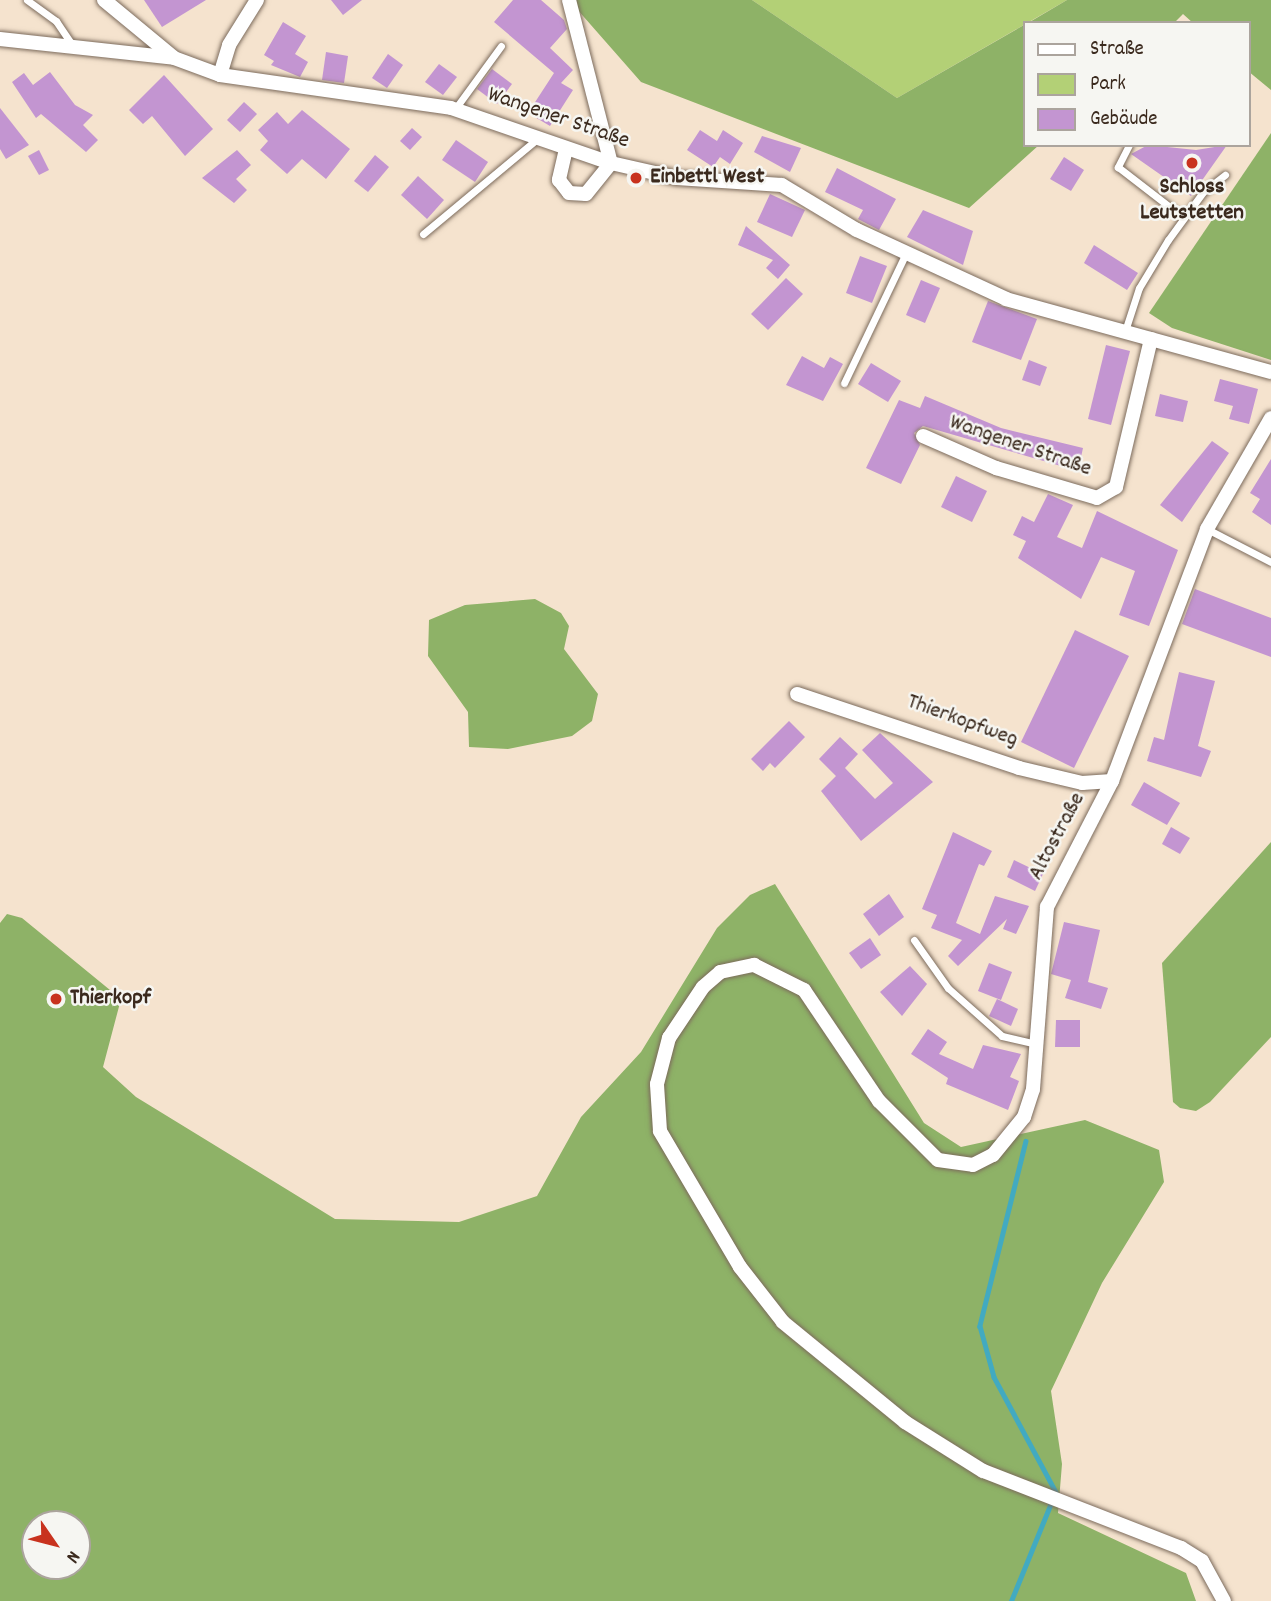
<!DOCTYPE html>
<meta charset="utf-8">
<style>
body{margin:0}
#map{position:relative;width:1271px;height:1601px;overflow:hidden;background:#f5e3ce;font-family:Dekko,sans-serif}
div>[style]{position:absolute}
.green>*{inset:0;background:#b3d076}
.forest>*{inset:0;background:#8eb267}
.stream>*{height:4.5px;margin:-2.25px;padding:0 2.25px;transform-origin:2.25px;border-radius:2.25px;background:#42aac1}
.building>*{inset:0;background:#c395d1}
.roads{filter:drop-shadow(0 0 2px #7c6b5c) drop-shadow(0 0 2px #7c6b5c)}
.service>*{height:7px;margin:-3.5px;padding:0 3.5px;transform-origin:3.5px;border-radius:3.5px;background:#fff}
.minor>*{height:14px;margin:-7px;padding:0 7px;transform-origin:7px;border-radius:7px;background:#fff}
.dots>*{width:19px;height:19px;translate:-50% -50%;box-sizing:border-box;border:4px solid #f6f6f2;border-radius:50%}
span{translate:-50% -50%;white-space:nowrap;text-align:center;line-height:1.15;-webkit-text-stroke:5px #f6f6f2;paint-order:stroke}
.street-label{font-size:23px;color:#3b2a1e}
.poi-label{font-size:23px;color:#3b2a1e;font-weight:700}
.left{translate:0 -50%;text-align:left}
.legend{position:absolute;left:1023px;top:21px;width:228px;height:126px;box-sizing:border-box;background:#f6f6f2;border:2px solid #aba49d;margin:0;padding:9px 12px;list-style:none;font-size:21px;color:#3b2a1e}
.legend li{display:flex;align-items:center;gap:14px;height:35px}
.legend b{width:35px;border:2px solid #aba49d}
.north{position:absolute;left:21px;top:1510px;width:70px;height:70px;box-sizing:border-box;background:#f6f6f2;border:2px solid #aba49d;border-radius:50%;rotate:125deg;font-size:19px;font-weight:700;line-height:28px;text-align:center;color:#3b2a1e}
.north::after{content:'';display:block;margin:auto;width:24px;height:32px;background:#c8321e;clip-path:polygon(50% 0,100% 100%,50% 72%,0 100%)}
</style>
<div id="map">
<div class="green">
<div style="clip-path:polygon(752px 0,1067px 0,897px 98px)"></div>
</div>
<div class="forest">
<div style="clip-path:polygon(569px 0,752px 0,897px 98px,1024px 25px,1024px 145px,1039px 145px,969px 208px,641px 82px)"></div>
<div style="clip-path:polygon(1067px 0,1271px 0,1271px 90px,1248px 71px,1248px 23px,1193px 23px,1183px 14px,1174px 23px,1028px 23px)"></div>
<div style="clip-path:polygon(1271px 133px,1271px 360px,1172px 328px,1149px 313px)"></div>
<div style="clip-path:polygon(535px 599px,561px 613px,569px 626px,564px 649px,598px 694px,592px 721px,572px 736px,508px 749px,469px 747px,468px 712px,428px 656px,429px 620px,465px 605px)"></div>
<div style="clip-path:polygon(1271px 842px,1271px 1037px,1210px 1102px,1196px 1111px,1180px 1108px,1173px 1102px,1162px 963px)"></div>
<div style="clip-path:polygon(evenodd,775px 884px,924px 1123px,961px 1147px,1085px 1120px,1159px 1150px,1164px 1182px,1102px 1283px,1051px 1391px,1062px 1464px,1058px 1513px,1186px 1573px,1196px 1601px,0 1601px,0 923px,7px 914px,22px 918px,121px 999px,103px 1067px,136px 1097px,335px 1219px,459px 1222px,537px 1196px,581px 1117px,641px 1052px,717px 928px,750px 895px,775px 884px,35px 1524px,77px 1524px,77px 1566px,35px 1566px,35px 1524px)"></div>
</div>
<div class="stream">
<div style="left:1026px;top:1141px;width:191px;rotate:104deg"></div>
<div style="left:980px;top:1326px;width:53px;rotate:74.6deg"></div>
<div style="left:994px;top:1377px;width:131px;rotate:61.7deg"></div>
<div style="left:1011px;top:1601px;width:106px;rotate:-67.8deg"></div>
</div>
<div class="building">
<div style="clip-path:polygon(144px 0,206px 0,162px 27px)"></div>
<div style="clip-path:polygon(331px 0,362px 0,343px 15px)"></div>
<div style="clip-path:polygon(513px 0,541px 0,564px 20px,567px 29px,550px 48px,573px 70px,561px 83px,573px 90px,550px 126px,528px 113px,554px 73px,494px 22px)"></div>
<div style="clip-path:polygon(283px 22px,306px 36px,295px 54px,308px 62px,300px 77px,271px 65px,274px 61px,264px 55px)"></div>
<div style="clip-path:polygon(326px 52px,348px 56px,344px 83px,322px 80px)"></div>
<div style="clip-path:polygon(388px 54px,403px 65px,387px 88px,372px 78px)"></div>
<div style="clip-path:polygon(439px 64px,457px 77px,443px 95px,425px 82px)"></div>
<div style="clip-path:polygon(492px 69px,512px 84px,497px 104px,477px 89px)"></div>
<div style="clip-path:polygon(50px 72px,75px 105px,93px 115px,83px 125px,98px 140px,86px 152px,41px 114px,36px 118px,12px 82px,24px 73px,33px 85px)"></div>
<div style="clip-path:polygon(164px 75px,213px 129px,185px 156px,152px 116px,143px 124px,129px 110px)"></div>
<div style="clip-path:polygon(244px 102px,257px 114px,240px 132px,227px 120px)"></div>
<div style="clip-path:polygon(0 108px,29px 145px,6px 159px,0 149px)"></div>
<div style="clip-path:polygon(302px 110px,350px 149px,326px 179px,302px 159px,287px 174px,260px 150px,268px 141px,258px 130px,277px 112px,288px 124px)"></div>
<div style="clip-path:polygon(412px 128px,422px 137px,410px 150px,400px 141px)"></div>
<div style="clip-path:polygon(700px 130px,717px 141px,723px 130px,743px 143px,730px 164px,720px 157px,713px 167px,687px 150px)"></div>
<div style="clip-path:polygon(762px 136px,801px 148px,790px 172px,754px 152px)"></div>
<div style="clip-path:polygon(456px 140px,488px 162px,475px 182px,442px 160px)"></div>
<div style="clip-path:polygon(1148px 145px,1196px 150px,1227px 145px,1191px 196px,1131px 154px)"></div>
<div style="clip-path:polygon(39px 150px,49px 170px,39px 175px,28px 156px)"></div>
<div style="clip-path:polygon(237px 150px,251px 165px,236px 179px,247px 190px,234px 203px,202px 178px)"></div>
<div style="clip-path:polygon(375px 155px,389px 167px,368px 192px,354px 181px)"></div>
<div style="clip-path:polygon(1064px 157px,1084px 170px,1071px 191px,1050px 179px)"></div>
<div style="clip-path:polygon(837px 168px,896px 199px,879px 230px,858px 219px,863px 210px,825px 192px)"></div>
<div style="clip-path:polygon(418px 176px,444px 200px,427px 219px,401px 195px)"></div>
<div style="clip-path:polygon(770px 194px,805px 210px,792px 237px,757px 222px)"></div>
<div style="clip-path:polygon(923px 210px,973px 231px,963px 265px,907px 237px)"></div>
<div style="clip-path:polygon(746px 226px,790px 265px,778px 279px,766px 268px,773px 260px,738px 245px)"></div>
<div style="clip-path:polygon(1094px 245px,1138px 273px,1127px 290px,1084px 263px)"></div>
<div style="clip-path:polygon(860px 256px,887px 266px,872px 303px,846px 293px)"></div>
<div style="clip-path:polygon(786px 278px,803px 294px,768px 330px,751px 314px)"></div>
<div style="clip-path:polygon(921px 280px,940px 288px,925px 323px,906px 315px)"></div>
<div style="clip-path:polygon(988px 301px,1037px 319px,1021px 360px,972px 342px)"></div>
<div style="clip-path:polygon(1106px 345px,1130px 351px,1111px 425px,1088px 419px)"></div>
<div style="clip-path:polygon(802px 356px,824px 368px,830px 357px,843px 364px,823px 401px,786px 385px)"></div>
<div style="clip-path:polygon(1029px 360px,1047px 367px,1040px 386px,1022px 380px)"></div>
<div style="clip-path:polygon(871px 363px,901px 381px,888px 402px,858px 384px)"></div>
<div style="clip-path:polygon(1220px 379px,1258px 389px,1249px 424px,1229px 419px,1233px 406px,1214px 401px)"></div>
<div style="clip-path:polygon(1160px 394px,1188px 401px,1183px 422px,1155px 416px)"></div>
<div style="clip-path:polygon(925px 396px,1001px 428px,1083px 448px,1078px 471px,923px 426px,914px 433px,920px 445px,901px 484px,866px 468px,899px 400px,920px 408px)"></div>
<div style="clip-path:polygon(1212px 441px,1229px 453px,1182px 522px,1160px 505px)"></div>
<div style="clip-path:polygon(1271px 459px,1271px 525px,1252px 512px,1260px 499px,1250px 493px)"></div>
<div style="clip-path:polygon(956px 476px,987px 491px,972px 522px,941px 507px)"></div>
<div style="clip-path:polygon(1048px 494px,1073px 505px,1057px 537px,1082px 548px,1097px 511px,1178px 550px,1149px 626px,1119px 615px,1135px 571px,1101px 557px,1081px 599px,1018px 558px,1026px 541px,1013px 535px,1022px 516px,1034px 522px)"></div>
<div style="clip-path:polygon(1195px 589px,1271px 618px,1271px 657px,1182px 624px)"></div>
<div style="clip-path:polygon(1075px 630px,1129px 656px,1074px 768px,1021px 742px)"></div>
<div style="clip-path:polygon(1179px 672px,1215px 681px,1198px 746px,1211px 751px,1201px 777px,1147px 761px,1154px 737px,1164px 740px)"></div>
<div style="clip-path:polygon(789px 721px,805px 737px,775px 768px,770px 763px,763px 771px,751px 759px)"></div>
<div style="clip-path:polygon(880px 733px,933px 782px,861px 841px,821px 791px,836px 776px,819px 759px,840px 737px,858px 754px,845px 768px,875px 799px,893px 783px,862px 750px)"></div>
<div style="clip-path:polygon(1144px 782px,1180px 803px,1167px 825px,1131px 805px)"></div>
<div style="clip-path:polygon(1171px 827px,1190px 838px,1180px 854px,1162px 844px)"></div>
<div style="clip-path:polygon(953px 832px,992px 851px,984px 866px,979px 864px,956px 923px,980px 934px,995px 896px,1029px 906px,1016px 934px,1003px 929px,1007px 919px,958px 966px,948px 956px,962px 940px,931px 928px,937px 915px,922px 909px)"></div>
<div style="clip-path:polygon(1014px 860px,1043px 874px,1035px 891px,1007px 877px)"></div>
<div style="clip-path:polygon(889px 894px,904px 917px,879px 936px,863px 914px)"></div>
<div style="clip-path:polygon(1064px 922px,1100px 930px,1088px 982px,1108px 988px,1101px 1009px,1065px 998px,1071px 980px,1051px 974px)"></div>
<div style="clip-path:polygon(870px 938px,881px 955px,861px 969px,849px 953px)"></div>
<div style="clip-path:polygon(989px 963px,1012px 972px,1001px 1000px,978px 991px)"></div>
<div style="clip-path:polygon(910px 966px,927px 984px,902px 1016px,880px 992px)"></div>
<div style="clip-path:polygon(997px 999px,1018px 1009px,1011px 1026px,989px 1016px)"></div>
<div style="clip-path:polygon(1056px 1020px,1080px 1020px,1080px 1047px,1055px 1047px)"></div>
<div style="clip-path:polygon(928px 1029px,947px 1042px,939px 1054px,973px 1069px,983px 1045px,1021px 1054px,1010px 1077px,1019px 1081px,1008px 1110px,946px 1084px,948px 1078px,911px 1054px)"></div>
</div>
<div class="roads">
<div class="service">
<div style="left:27px;top:0;width:36px;rotate:36deg"></div>
<div style="left:56px;top:21px;width:29px;rotate:56deg"></div>
<div style="left:455px;top:109px;width:78px;rotate:-53.9deg"></div>
<div style="left:1129px;top:145px;width:25px;rotate:117deg"></div>
<div style="left:1118px;top:167px;width:83px;rotate:37.7deg"></div>
<div style="left:423px;top:234px;width:148px;rotate:-39.8deg"></div>
<div style="left:1125px;top:331px;width:45px;rotate:-72deg"></div>
<div style="left:1139px;top:288px;width:56px;rotate:-58.9deg"></div>
<div style="left:1168px;top:240px;width:59px;rotate:-53.9deg"></div>
<div style="left:1203px;top:192px;width:28px;rotate:-38deg"></div>
<div style="left:844px;top:383px;width:144px;rotate:-64.5deg"></div>
<div style="left:1207px;top:529px;width:72px;rotate:27.3deg"></div>
<div style="left:914px;top:940px;width:59px;rotate:54.7deg"></div>
<div style="left:948px;top:988px;width:72px;rotate:41.6deg"></div>
<div style="left:1002px;top:1036px;width:36px;rotate:13deg"></div>
</div>
<div class="minor">
<div style="left:104px;top:0;width:89px;rotate:39.6deg"></div>
<div style="left:569px;top:0;width:168px;rotate:75.6deg"></div>
<div style="left:0;top:39px;width:175px;rotate:6.2deg"></div>
<div style="left:174px;top:58px;width:49px;rotate:20.3deg"></div>
<div style="left:220px;top:75px;width:233px;rotate:8.1deg"></div>
<div style="left:451px;top:108px;width:169px;rotate:19deg"></div>
<div style="left:611px;top:163px;width:68px;rotate:12.8deg"></div>
<div style="left:677px;top:178px;width:105px;rotate:3.8deg"></div>
<div style="left:782px;top:185px;width:87px;rotate:31deg"></div>
<div style="left:857px;top:230px;width:164px;rotate:24.8deg"></div>
<div style="left:1006px;top:299px;width:275px;rotate:15.4deg"></div>
<div style="left:220px;top:75px;width:31px;rotate:-73deg"></div>
<div style="left:229px;top:45px;width:53px;rotate:-58.1deg"></div>
<div style="left:566px;top:149px;width:32px;rotate:103deg"></div>
<div style="left:559px;top:180px;width:16px;rotate:52deg"></div>
<div style="left:569px;top:193px;width:17px;rotate:3deg"></div>
<div style="left:586px;top:194px;width:40px;rotate:-51deg"></div>
<div style="left:923px;top:436px;width:80px;rotate:23.7deg"></div>
<div style="left:996px;top:468px;width:105px;rotate:16.5deg"></div>
<div style="left:1097px;top:498px;width:22px;rotate:-30deg"></div>
<div style="left:1116px;top:487px;width:152px;rotate:-76.7deg"></div>
<div style="left:797px;top:694px;width:234px;rotate:18.4deg"></div>
<div style="left:1019px;top:768px;width:65px;rotate:13.4deg"></div>
<div style="left:1082px;top:783px;width:30px;rotate:-4deg"></div>
<div style="left:1224px;top:1601px;width:46px;rotate:-118.8deg"></div>
<div style="left:1202px;top:1561px;width:25px;rotate:-148deg"></div>
<div style="left:1181px;top:1548px;width:212px;rotate:-158.7deg"></div>
<div style="left:983px;top:1471px;width:92px;rotate:-147.9deg"></div>
<div style="left:905px;top:1422px;width:158px;rotate:-140.7deg"></div>
<div style="left:783px;top:1322px;width:70px;rotate:-128deg"></div>
<div style="left:740px;top:1267px;width:158px;rotate:-120.5deg"></div>
<div style="left:660px;top:1131px;width:47px;rotate:-93.7deg"></div>
<div style="left:657px;top:1084px;width:48px;rotate:-75.4deg"></div>
<div style="left:669px;top:1038px;width:61px;rotate:-56.3deg"></div>
<div style="left:703px;top:987px;width:23px;rotate:-41deg"></div>
<div style="left:720px;top:972px;width:35px;rotate:-12deg"></div>
<div style="left:754px;top:965px;width:56px;rotate:26.6deg"></div>
<div style="left:804px;top:990px;width:134px;rotate:56deg"></div>
<div style="left:879px;top:1101px;width:83px;rotate:45deg"></div>
<div style="left:938px;top:1160px;width:35px;rotate:8deg"></div>
<div style="left:973px;top:1165px;width:22px;rotate:-27deg"></div>
<div style="left:993px;top:1155px;width:49px;rotate:-50.8deg"></div>
<div style="left:1024px;top:1117px;width:29px;rotate:-72deg"></div>
<div style="left:1033px;top:1089px;width:183px;rotate:-85.6deg"></div>
<div style="left:1047px;top:907px;width:142px;rotate:-62.7deg"></div>
<div style="left:1112px;top:781px;width:269px;rotate:-69.3deg"></div>
<div style="left:1207px;top:529px;width:128px;rotate:-60deg"></div>
</div>
</div>
<div class="dots">
<div style="left:1192px;top:163px;background:#c8321e"></div>
<div style="left:636px;top:178px;background:#c8321e"></div>
<div style="left:56px;top:999px;background:#c8321e"></div>
</div>
<div class="street-label">
<span style="left:558px;top:119px;rotate:19deg">Wangener Straße</span>
<span style="left:1020px;top:447px;rotate:19deg">Wangener Straße</span>
<span style="left:962px;top:722px;rotate:20deg">Thierkopfweg</span>
<span style="left:1058px;top:837px;rotate:-62deg">Altostraße</span>
</div>
<div class="poi-label">
<span class="left" style="left:650px;top:178px">Einbettl West</span>
<span style="left:1192px;top:201px">Schloss<br>Leutstetten</span>
<span class="left" style="left:70px;top:999px">Thierkopf</span>
</div>
<ul class="legend">
<li><b style="height:9px;background:#fff"></b>Straße</li>
<li><b style="height:19px;background:#b3d076"></b>Park</li>
<li><b style="height:19px;background:#c395d1"></b>Gebäude</li>
</ul>
<div class="north">N</div>
</div>
